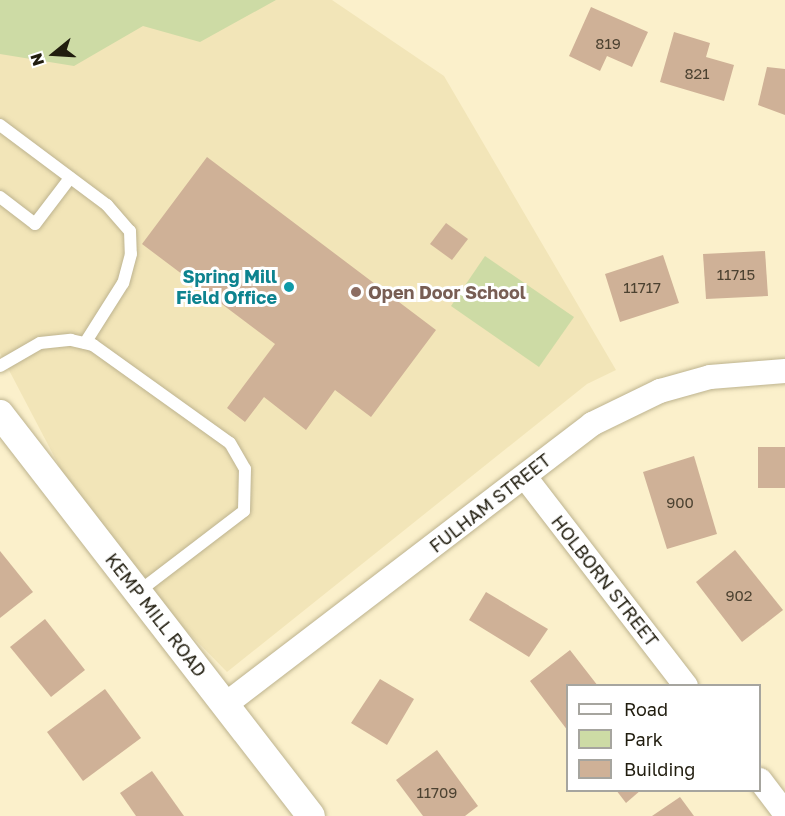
<!DOCTYPE html>
<style>
body{margin:0}
#map{position:relative;width:785px;height:816px;overflow:hidden;background:#fbf0cb;font-family:"Golos Text",sans-serif}
div>[style]{position:absolute}
.built>*{inset:0;background:#f2e5b8}
.green>*{inset:0;background:#cddba5}
.building>*{inset:0;background:#cfb197}
.roads{filter:drop-shadow(0 0 2px #bdb38f) drop-shadow(0 0 2px #bdb38f)}
.service>*{height:12px;margin:-6px;padding:0 6px;transform-origin:6px;border-radius:6px;background:#fff}
.minor>*{height:24px;margin:-12px;padding:0 12px;transform-origin:12px;border-radius:12px;background:#fff}
.tertiary>*{height:28px;margin:-14px;padding:0 14px;transform-origin:14px;border-radius:14px;background:#fff}
.dots>*{width:16px;height:16px;translate:-50% -50%;box-sizing:border-box;border:3px solid #fff;border-radius:50%}
span{translate:-50% -50%;white-space:nowrap;text-align:center;line-height:1.15;-webkit-text-stroke:6px #fff;paint-order:stroke}
.number-label{font-size:15px;color:#4c4231}
.number-label span{-webkit-text-stroke-width:0}
.culture-label{font-size:18px;color:#0d838f;font-weight:700}
.right{translate:-100% -50%;text-align:right}
.education-label{font-size:18px;color:#785e54;font-weight:700}
.left{translate:0 -50%;text-align:left}
.street-label{font-size:18px;color:#211d0f}
.legend{position:absolute;left:566px;top:684px;width:195px;height:108px;box-sizing:border-box;background:#fff;border:2px solid #a6a59f;margin:0;padding:8px 10px;list-style:none;font-size:18px;color:#211d0f}
.legend li{display:flex;align-items:center;gap:12px;height:30px}
.legend b{width:30px;border:2px solid #a6a59f}
.north{position:absolute;left:24px;top:24px;width:60px;height:60px;-webkit-text-stroke:4px #fff;paint-order:stroke;rotate:252deg;font-size:16px;font-weight:700;line-height:24px;text-align:center;color:#211d0f}
.north::after{content:'';display:block;margin:auto;width:21px;height:27px;background:#211d0f;clip-path:polygon(50% 0,100% 100%,50% 72%,0 100%)}
</style>
<div id="map">
<div class="built">
<div style="clip-path:polygon(0 0,332px 0,444px 76px,616px 370px,587px 384px,227px 672px,98px 540px,0 353px)"></div>
</div>
<div class="green">
<div style="clip-path:polygon(0 0,276px 0,200px 42px,143px 26px,74px 66px,0 54px)"></div>
<div style="clip-path:polygon(485px 256px,574px 317px,539px 367px,451px 306px)"></div>
</div>
<div class="building">
<div style="clip-path:polygon(591px 7px,648px 32px,632px 67px,607px 56px,600px 71px,569px 56px)"></div>
<div style="clip-path:polygon(674px 32px,710px 43px,706px 57px,734px 65px,724px 101px,660px 82px)"></div>
<div style="clip-path:polygon(767px 67px,785px 69px,785px 115px,758px 105px)"></div>
<div style="clip-path:polygon(207px 157px,436px 330px,371px 417px,335px 390px,306px 430px,264px 397px,245px 422px,227px 408px,275px 344px,142px 244px)"></div>
<div style="clip-path:polygon(446px 223px,468px 239px,452px 260px,430px 244px)"></div>
<div style="clip-path:polygon(765px 251px,768px 296px,706px 299px,703px 254px)"></div>
<div style="clip-path:polygon(663px 255px,679px 303px,620px 322px,605px 274px)"></div>
<div style="clip-path:polygon(758px 447px,785px 447px,785px 488px,758px 488px)"></div>
<div style="clip-path:polygon(694px 456px,717px 534px,667px 549px,643px 472px)"></div>
<div style="clip-path:polygon(735px 550px,783px 610px,742px 642px,696px 582px)"></div>
<div style="clip-path:polygon(0 551px,33px 592px,0 618px)"></div>
<div style="clip-path:polygon(486px 592px,548px 629px,529px 657px,469px 620px)"></div>
<div style="clip-path:polygon(45px 619px,85px 670px,51px 697px,10px 647px)"></div>
<div style="clip-path:polygon(570px 650px,598px 686px,568px 686px,568px 731px,530px 681px)"></div>
<div style="clip-path:polygon(380px 679px,414px 699px,387px 745px,351px 723px)"></div>
<div style="clip-path:polygon(105px 689px,141px 738px,83px 781px,47px 732px)"></div>
<div style="clip-path:polygon(437px 750px,478px 806px,465px 816px,423px 816px,396px 780px)"></div>
<div style="clip-path:polygon(152px 771px,184px 816px,136px 816px,120px 793px)"></div>
<div style="clip-path:polygon(616px 790px,641px 790px,626px 803px)"></div>
<div style="clip-path:polygon(680px 797px,694px 816px,652px 816px)"></div>
</div>
<div class="roads">
<div class="service">
<div style="left:0;top:125px;width:134px;rotate:36.8deg"></div>
<div style="left:107px;top:205px;width:35px;rotate:49deg"></div>
<div style="left:130px;top:231px;width:23px;rotate:88deg"></div>
<div style="left:131px;top:254px;width:30px;rotate:105deg"></div>
<div style="left:123px;top:283px;width:71px;rotate:122.3deg"></div>
<div style="left:0;top:197px;width:44px;rotate:37.6deg"></div>
<div style="left:35px;top:224px;width:58px;rotate:-52.7deg"></div>
<div style="left:0;top:366px;width:46px;rotate:-29.9deg"></div>
<div style="left:40px;top:343px;width:31px;rotate:-6deg"></div>
<div style="left:71px;top:340px;width:23px;rotate:13deg"></div>
<div style="left:93px;top:345px;width:168px;rotate:35.6deg"></div>
<div style="left:230px;top:443px;width:30px;rotate:60deg"></div>
<div style="left:245px;top:469px;width:42px;rotate:91.4deg"></div>
<div style="left:244px;top:511px;width:133px;rotate:142.6deg"></div>
</div>
<div class="minor">
<div style="left:525px;top:477px;width:264px;rotate:52.4deg"></div>
<div style="left:226px;top:704px;width:461px;rotate:-37.4deg"></div>
<div style="left:592px;top:424px;width:76px;rotate:-25.9deg"></div>
<div style="left:660px;top:391px;width:52px;rotate:-15.6deg"></div>
<div style="left:710px;top:377px;width:75px;rotate:-4.6deg"></div>
<div style="left:760px;top:780px;width:41px;rotate:52.9deg"></div>
</div>
<div class="tertiary">
<div style="left:0;top:414px;width:508px;rotate:52.27deg"></div>
</div>
</div>
<div class="dots">
<div style="left:289px;top:287px;background:#0f9aa8"></div>
<div style="left:356px;top:292px;background:#8d6e63"></div>
</div>
<div class="number-label">
<span style="left:608px;top:44px">819</span>
<span style="left:697px;top:74px">821</span>
<span style="left:736px;top:275px">11715</span>
<span style="left:642px;top:288px">11717</span>
<span style="left:680px;top:503px">900</span>
<span style="left:739px;top:596px">902</span>
<span style="left:437px;top:793px">11709</span>
</div>
<div class="culture-label">
<span class="right" style="left:277px;top:287px">Spring Mill<br>Field Office</span>
</div>
<div class="education-label">
<span class="left" style="left:368px;top:292px">Open Door School</span>
</div>
<div class="street-label">
<span style="left:490px;top:503px;rotate:-38deg">FULHAM STREET</span>
<span style="left:605px;top:581px;rotate:52deg">HOLBORN STREET</span>
<span style="left:156px;top:615px;rotate:52deg">KEMP MILL ROAD</span>
</div>
<ul class="legend">
<li><b style="height:8px;background:#fff"></b>Road</li>
<li><b style="height:16px;background:#cddba5"></b>Park</li>
<li><b style="height:16px;background:#cfb197"></b>Building</li>
</ul>
<div class="north">N</div>
</div>
